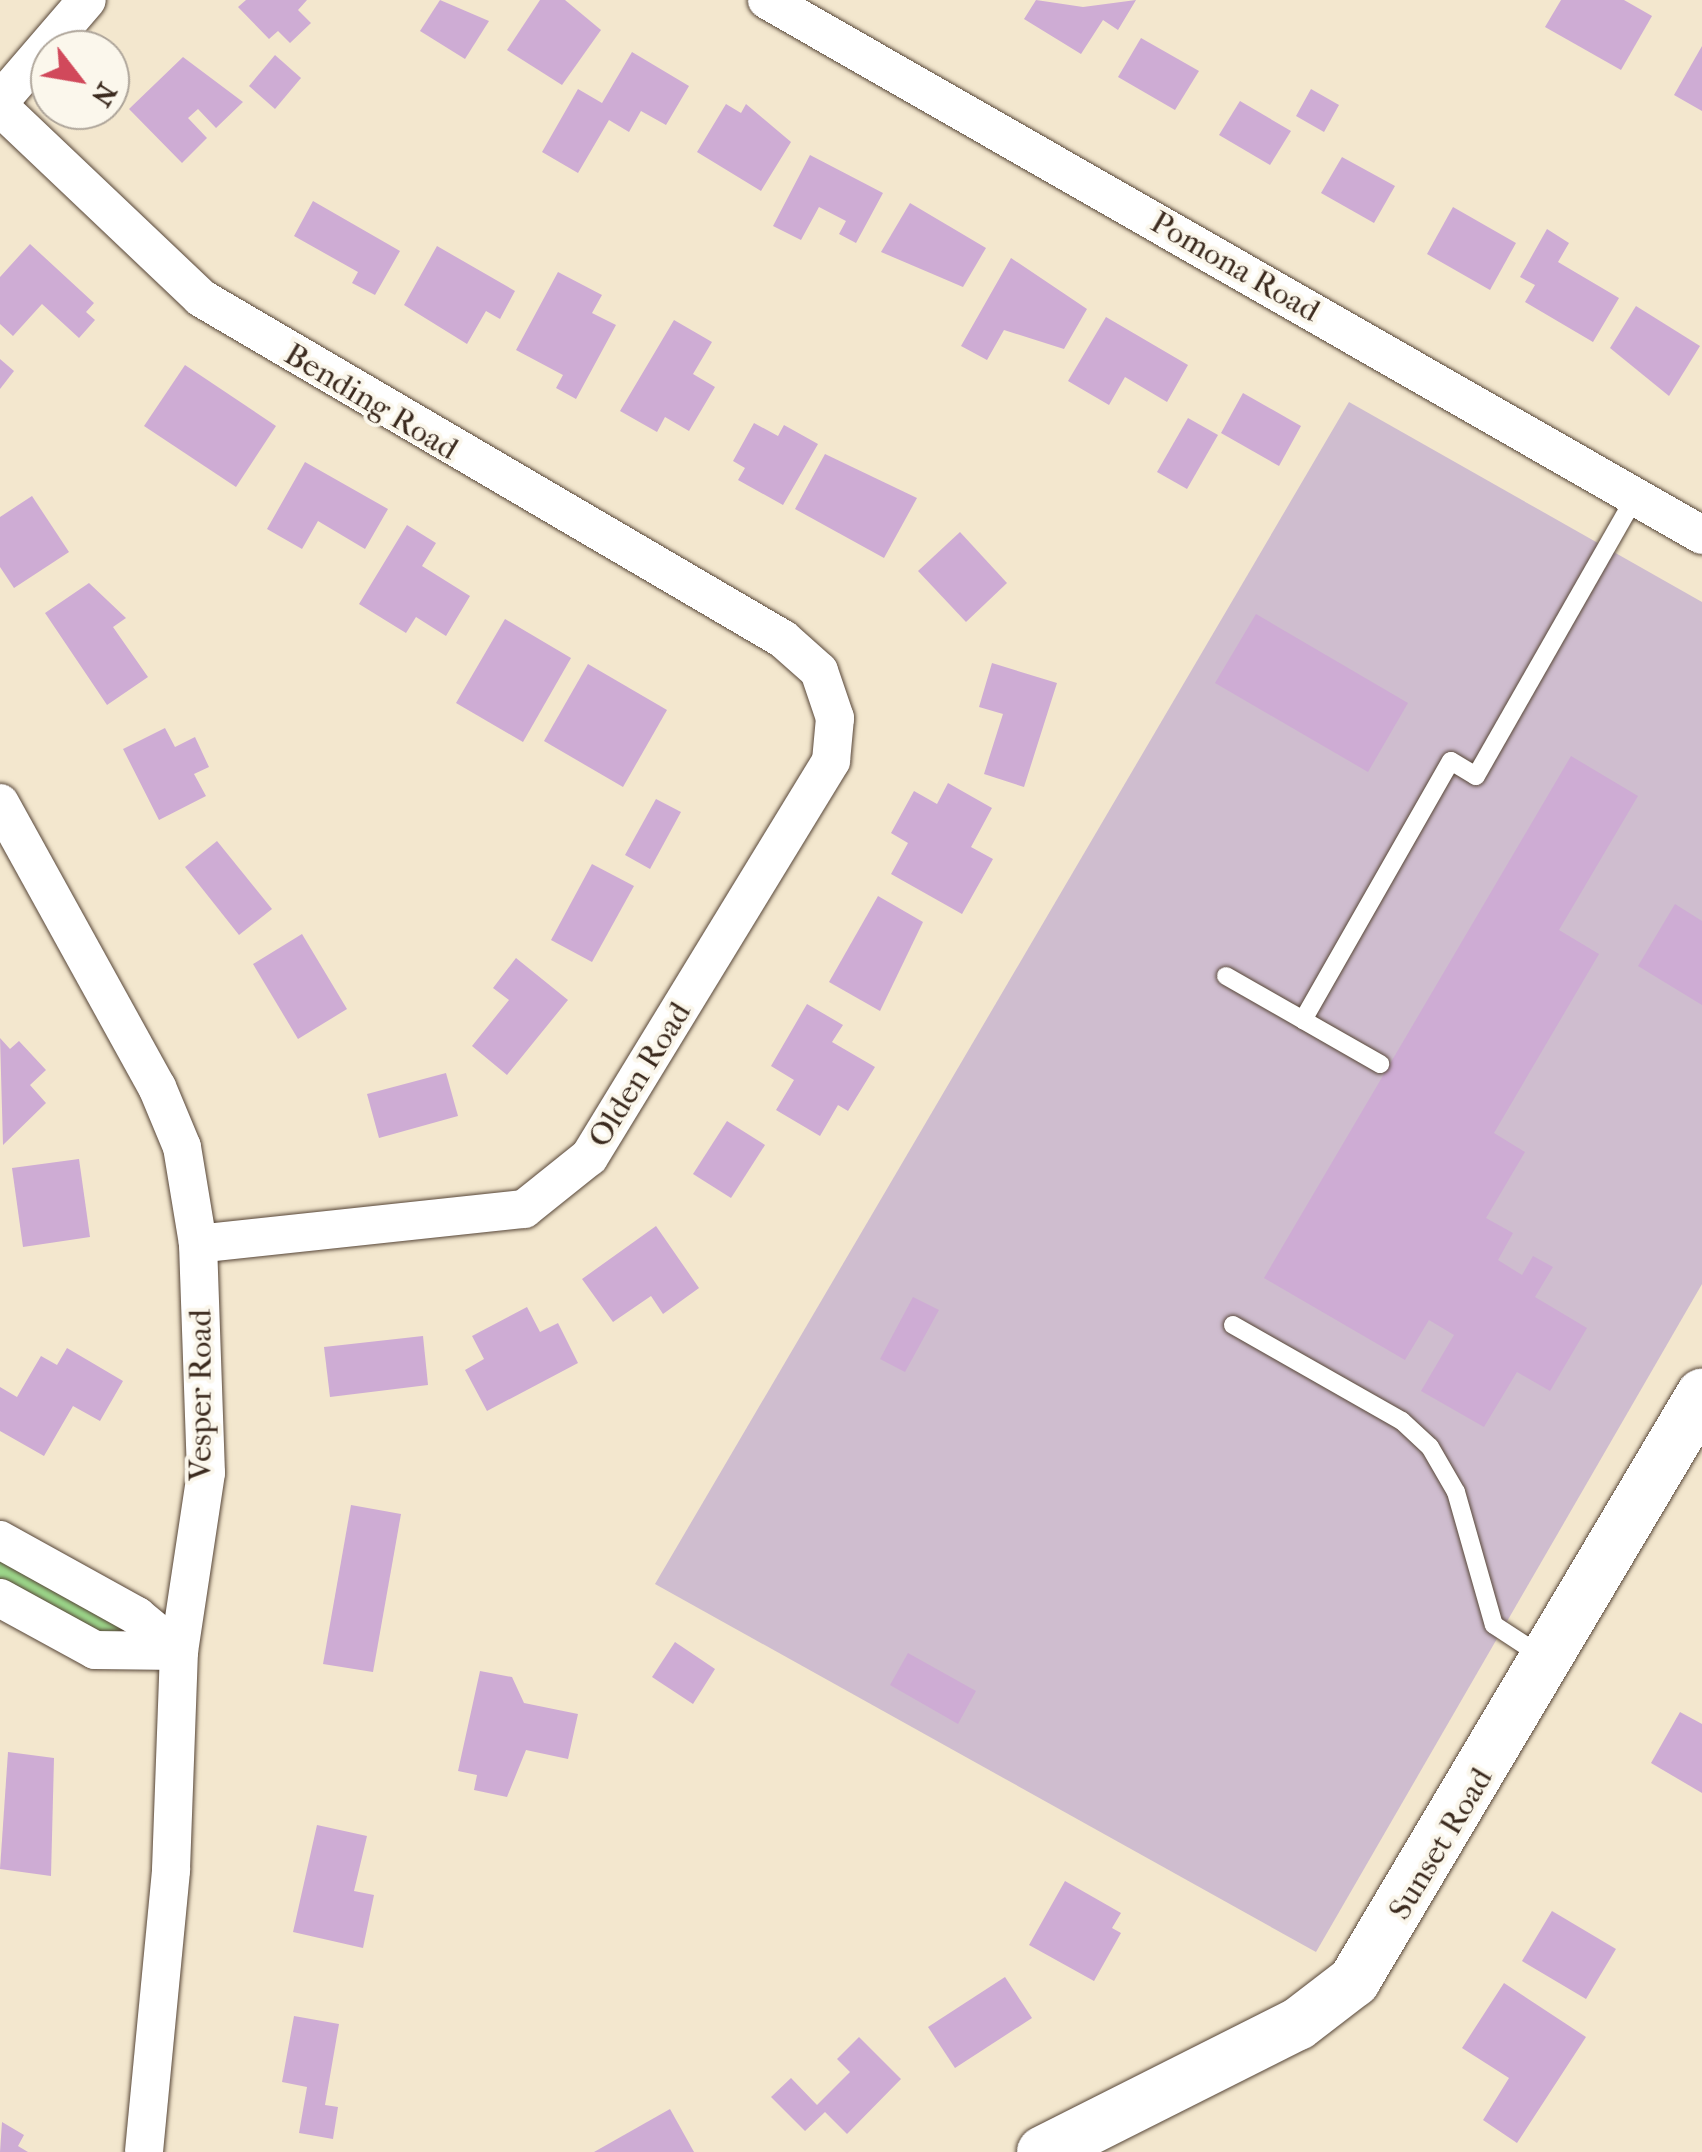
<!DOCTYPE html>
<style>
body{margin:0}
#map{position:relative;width:1702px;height:2152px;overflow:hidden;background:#f3e7ce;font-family:"IM FELL French Canon",serif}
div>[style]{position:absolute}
.industrial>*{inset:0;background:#cfbdcf}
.green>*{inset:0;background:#9cd78a}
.building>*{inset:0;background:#ceacd4}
.roads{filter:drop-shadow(0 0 2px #574638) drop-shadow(0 0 2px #574638)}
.lane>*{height:18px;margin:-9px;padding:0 9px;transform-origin:9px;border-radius:9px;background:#fff}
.street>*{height:38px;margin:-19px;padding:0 19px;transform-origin:19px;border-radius:19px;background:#fff}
.secondary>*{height:52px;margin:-26px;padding:0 26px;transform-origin:26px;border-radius:26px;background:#fff}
span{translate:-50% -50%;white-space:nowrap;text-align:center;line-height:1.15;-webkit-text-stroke:8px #fbf7ec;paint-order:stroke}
.street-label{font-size:32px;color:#3b2a1e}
.north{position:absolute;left:30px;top:30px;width:100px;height:100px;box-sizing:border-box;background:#fbf7ec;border:2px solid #aea59a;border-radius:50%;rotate:121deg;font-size:28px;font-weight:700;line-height:40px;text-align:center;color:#3b2a1e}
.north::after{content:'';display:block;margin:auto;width:35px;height:45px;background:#d1495b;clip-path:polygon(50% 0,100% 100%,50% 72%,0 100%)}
</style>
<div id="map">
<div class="industrial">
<div style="clip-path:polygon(1349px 402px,1702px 602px,1702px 1284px,1316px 1952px,655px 1584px)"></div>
</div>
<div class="green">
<div style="clip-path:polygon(0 1559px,126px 1630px,128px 1648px,0 1582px)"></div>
</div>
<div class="building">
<div style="clip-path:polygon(246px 0,307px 0,298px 10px,311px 23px,290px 43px,278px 31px,269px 39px,238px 7px)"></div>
<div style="clip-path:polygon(440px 0,489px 21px,465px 59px,420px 31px)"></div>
<div style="clip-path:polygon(540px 0,565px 0,601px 30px,562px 85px,507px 50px)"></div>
<div style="clip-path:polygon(1036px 0,1083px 7px,1136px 0,1118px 30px,1103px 20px,1081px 54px,1024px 19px)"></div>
<div style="clip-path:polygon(1561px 0,1624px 0,1652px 16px,1621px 70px,1545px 27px)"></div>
<div style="clip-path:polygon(1141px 38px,1199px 71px,1175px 110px,1118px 77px)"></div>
<div style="clip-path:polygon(1702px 46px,1702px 111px,1674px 95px)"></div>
<div style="clip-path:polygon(632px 52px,689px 86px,666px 125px,641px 111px,629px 132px,609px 120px,578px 173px,542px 152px,578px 89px,602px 103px)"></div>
<div style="clip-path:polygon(275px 55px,301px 78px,275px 109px,249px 86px)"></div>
<div style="clip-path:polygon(183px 57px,243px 102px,216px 128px,198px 109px,188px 118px,207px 138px,182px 163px,129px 109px)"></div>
<div style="clip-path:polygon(1311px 89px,1339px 105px,1324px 132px,1296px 116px)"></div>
<div style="clip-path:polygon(1240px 101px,1291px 131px,1270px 165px,1219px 135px)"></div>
<div style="clip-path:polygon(726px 104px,741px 113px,746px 104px,791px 142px,761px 191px,697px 152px)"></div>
<div style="clip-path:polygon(810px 155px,883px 193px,856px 243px,839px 234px,846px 221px,819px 207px,801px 240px,773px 226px)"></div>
<div style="clip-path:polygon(1342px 157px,1395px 186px,1374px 223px,1321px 193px)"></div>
<div style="clip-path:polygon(313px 201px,400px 251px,375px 295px,352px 283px,358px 272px,294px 236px)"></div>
<div style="clip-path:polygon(910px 203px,986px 248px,963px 287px,881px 252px)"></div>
<div style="clip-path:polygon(1453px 207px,1516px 243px,1490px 290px,1427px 254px)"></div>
<div style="clip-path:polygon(1547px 229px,1569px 243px,1558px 262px,1619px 298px,1593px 342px,1525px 302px,1535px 285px,1520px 277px)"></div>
<div style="clip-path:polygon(30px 244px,94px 303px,86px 312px,95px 320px,79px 338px,42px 304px,13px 336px,0 324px,0 277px)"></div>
<div style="clip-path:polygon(437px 246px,515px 291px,500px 319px,486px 311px,467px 344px,404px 305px)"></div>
<div style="clip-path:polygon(1011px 258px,1087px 309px,1064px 349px,1004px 330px,987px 360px,961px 346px)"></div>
<div style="clip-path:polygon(558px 272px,602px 295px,592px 313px,616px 325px,576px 399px,556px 388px,563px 375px,516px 350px)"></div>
<div style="clip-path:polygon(1636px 306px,1700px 346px,1669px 396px,1610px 348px)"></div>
<div style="clip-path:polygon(1106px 317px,1188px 365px,1167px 402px,1125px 377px,1109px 405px,1068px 381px)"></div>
<div style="clip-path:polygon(674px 320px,712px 342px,693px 374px,715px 387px,689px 431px,665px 417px,657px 432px,620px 411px)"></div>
<div style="clip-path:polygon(0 359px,14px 371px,0 389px)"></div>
<div style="clip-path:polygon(185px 365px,276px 426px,236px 487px,144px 426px)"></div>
<div style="clip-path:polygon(1243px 393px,1301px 426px,1279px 466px,1221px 433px)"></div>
<div style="clip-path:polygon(1188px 418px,1218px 435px,1187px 489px,1157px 472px)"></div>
<div style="clip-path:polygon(754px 423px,778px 436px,784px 425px,818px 444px,783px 505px,738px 480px,745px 468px,733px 461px)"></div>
<div style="clip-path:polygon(825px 454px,917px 498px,884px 558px,795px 509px)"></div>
<div style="clip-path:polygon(305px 462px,388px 509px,365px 549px,318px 521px,302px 549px,267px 529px)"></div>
<div style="clip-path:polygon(32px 496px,69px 552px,14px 588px,0 567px,0 517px)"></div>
<div style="clip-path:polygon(407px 525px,436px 543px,422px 566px,470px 596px,446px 636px,416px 617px,406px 633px,359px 604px)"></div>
<div style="clip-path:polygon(960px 532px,1007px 583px,966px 622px,918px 571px)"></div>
<div style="clip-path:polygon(89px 583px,126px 618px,113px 627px,148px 677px,107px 705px,45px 613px)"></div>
<div style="clip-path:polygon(1256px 614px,1408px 703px,1368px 772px,1215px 683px)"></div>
<div style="clip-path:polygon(505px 619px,571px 658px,523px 742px,456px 703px)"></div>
<div style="clip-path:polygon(992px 663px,1057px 683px,1024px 787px,984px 774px,1003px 714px,979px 707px)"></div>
<div style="clip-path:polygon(588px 664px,667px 710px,623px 787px,544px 741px)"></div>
<div style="clip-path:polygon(165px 728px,175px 747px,195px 737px,209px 767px,194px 774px,206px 796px,159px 820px,123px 749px)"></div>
<div style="clip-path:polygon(1571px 756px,1638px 796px,1559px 930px,1599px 954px,1494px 1133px,1525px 1152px,1486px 1218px,1513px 1233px,1498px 1260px,1522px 1275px,1533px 1256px,1553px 1267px,1535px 1297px,1587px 1328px,1550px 1391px,1517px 1372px,1484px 1427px,1421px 1391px,1454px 1335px,1429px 1320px,1405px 1360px,1264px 1278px)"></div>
<div style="clip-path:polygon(948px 783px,992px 808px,971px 847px,993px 859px,962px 914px,891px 874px,908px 843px,891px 833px,914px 791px,937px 804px)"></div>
<div style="clip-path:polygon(656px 799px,681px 812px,650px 869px,625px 855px)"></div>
<div style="clip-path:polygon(217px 841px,272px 909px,239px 935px,185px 867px)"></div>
<div style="clip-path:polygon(592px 864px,634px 886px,592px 962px,551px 940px)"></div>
<div style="clip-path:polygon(878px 896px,923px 922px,880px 1011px,829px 982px)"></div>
<div style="clip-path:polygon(1675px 904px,1702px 921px,1702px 1005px,1638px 966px)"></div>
<div style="clip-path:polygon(302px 934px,347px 1009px,298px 1039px,253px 964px)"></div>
<div style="clip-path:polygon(516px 958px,568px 1000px,507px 1075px,472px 1046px,509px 1000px,493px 988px)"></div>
<div style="clip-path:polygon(807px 1004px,843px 1025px,832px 1042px,875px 1067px,848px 1111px,838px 1105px,820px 1136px,776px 1110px,794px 1080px,771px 1066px)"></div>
<div style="clip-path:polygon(0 1038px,10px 1049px,19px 1041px,46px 1070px,30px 1085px,46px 1103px,3px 1145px)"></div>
<div style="clip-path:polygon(446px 1073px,458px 1116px,379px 1138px,367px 1094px)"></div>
<div style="clip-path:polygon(727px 1121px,765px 1145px,731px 1198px,693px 1174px)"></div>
<div style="clip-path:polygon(79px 1159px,90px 1237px,23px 1247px,12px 1168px)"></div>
<div style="clip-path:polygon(656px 1226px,699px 1288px,663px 1314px,651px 1296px,613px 1322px,582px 1279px)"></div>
<div style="clip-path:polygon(913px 1297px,939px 1310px,905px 1372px,880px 1359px)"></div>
<div style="clip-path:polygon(527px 1307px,540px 1332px,558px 1323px,578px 1363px,487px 1411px,465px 1370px,484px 1359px,472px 1336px)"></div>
<div style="clip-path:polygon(423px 1336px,428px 1385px,330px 1397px,324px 1347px)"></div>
<div style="clip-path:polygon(67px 1348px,123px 1381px,100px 1421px,73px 1406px,44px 1456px,0 1431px,0 1387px,17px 1397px,41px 1356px,57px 1365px)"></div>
<div style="clip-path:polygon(351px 1505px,401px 1514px,373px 1672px,323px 1664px)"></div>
<div style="clip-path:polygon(675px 1642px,715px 1669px,693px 1704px,652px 1677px)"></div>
<div style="clip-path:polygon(908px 1653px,976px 1691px,958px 1724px,890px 1685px)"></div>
<div style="clip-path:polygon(480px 1671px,512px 1677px,524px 1703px,578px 1714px,568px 1759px,526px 1750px,507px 1797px,474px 1790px,477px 1775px,458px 1771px)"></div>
<div style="clip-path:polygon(1680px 1712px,1702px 1724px,1702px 1793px,1651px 1763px)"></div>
<div style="clip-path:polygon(8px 1752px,54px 1758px,51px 1876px,0 1869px)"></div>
<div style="clip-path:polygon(317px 1825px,367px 1836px,354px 1891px,374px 1895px,363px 1948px,293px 1932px)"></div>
<div style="clip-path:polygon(1065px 1881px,1121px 1913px,1112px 1928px,1121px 1933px,1094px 1981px,1029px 1945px)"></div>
<div style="clip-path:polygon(1552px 1911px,1616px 1949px,1586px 1999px,1522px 1961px)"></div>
<div style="clip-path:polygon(1005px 1977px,1032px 2018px,955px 2068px,928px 2027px)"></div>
<div style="clip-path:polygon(1504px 1983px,1586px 2037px,1517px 2143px,1483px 2120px,1509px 2078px,1462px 2048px)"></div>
<div style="clip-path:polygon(294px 2016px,339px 2024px,325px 2105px,338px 2107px,333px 2139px,299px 2133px,307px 2087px,282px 2082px)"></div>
<div style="clip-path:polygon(859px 2037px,901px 2079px,847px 2134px,825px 2112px,805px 2131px,771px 2097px,791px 2078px,817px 2105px,850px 2072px,837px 2059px)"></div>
<div style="clip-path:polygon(670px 2109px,694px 2152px,594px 2152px)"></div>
<div style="clip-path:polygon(2px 2122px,24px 2135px,18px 2146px,28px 2152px,0 2152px)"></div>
</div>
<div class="roads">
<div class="lane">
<div style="left:1226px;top:976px;width:89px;rotate:29.7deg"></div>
<div style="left:1303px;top:1020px;width:298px;rotate:-60.3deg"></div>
<div style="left:1451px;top:761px;width:29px;rotate:31deg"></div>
<div style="left:1476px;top:776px;width:321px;rotate:-60.3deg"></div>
<div style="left:1303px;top:1020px;width:89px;rotate:29.7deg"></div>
<div style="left:1233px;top:1325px;width:194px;rotate:29.6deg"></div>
<div style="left:1402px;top:1421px;width:38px;rotate:43deg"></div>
<div style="left:1430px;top:1447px;width:52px;rotate:60deg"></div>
<div style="left:1456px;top:1492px;width:138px;rotate:74.1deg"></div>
<div style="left:1494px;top:1625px;width:59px;rotate:33.1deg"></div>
</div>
<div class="street">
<div style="left:767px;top:0;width:1077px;rotate:29.78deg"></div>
<div style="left:0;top:101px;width:133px;rotate:-49.3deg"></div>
<div style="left:0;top:107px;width:277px;rotate:43.5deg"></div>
<div style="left:201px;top:298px;width:675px;rotate:30.37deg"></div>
<div style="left:783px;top:639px;width:48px;rotate:41.6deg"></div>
<div style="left:819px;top:671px;width:50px;rotate:71.2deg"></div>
<div style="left:835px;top:718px;width:43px;rotate:95.3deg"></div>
<div style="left:831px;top:761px;width:464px;rotate:121.4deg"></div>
<div style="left:589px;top:1157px;width:83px;rotate:141.3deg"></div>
<div style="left:524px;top:1209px;width:328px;rotate:173.9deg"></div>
<div style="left:0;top:803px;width:325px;rotate:61.1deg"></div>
<div style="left:157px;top:1087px;width:65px;rotate:67.4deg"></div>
<div style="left:182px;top:1147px;width:98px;rotate:80.6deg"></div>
<div style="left:198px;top:1244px;width:229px;rotate:88deg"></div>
<div style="left:206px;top:1473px;width:180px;rotate:98.6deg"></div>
<div style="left:179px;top:1651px;width:220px;rotate:92.1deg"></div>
<div style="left:171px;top:1871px;width:282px;rotate:95.5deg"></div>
<div style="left:0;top:1540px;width:157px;rotate:29deg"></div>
<div style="left:137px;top:1616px;width:55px;rotate:39.8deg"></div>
<div style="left:0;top:1598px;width:108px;rotate:28.7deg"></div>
<div style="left:95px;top:1650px;width:84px;rotate:0.7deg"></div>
</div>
<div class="secondary">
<div style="left:1043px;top:2152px;width:285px;rotate:-26.7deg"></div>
<div style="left:1298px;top:2024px;width:71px;rotate:-37.5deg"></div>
<div style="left:1354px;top:1981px;width:682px;rotate:-59.3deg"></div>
</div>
</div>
<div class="street-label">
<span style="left:1235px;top:267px;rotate:30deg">Pomona Road</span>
<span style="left:371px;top:402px;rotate:31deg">Bending Road</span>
<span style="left:640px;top:1075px;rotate:-58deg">Olden Road</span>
<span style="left:201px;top:1395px;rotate:-90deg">Vesper Road</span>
<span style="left:1441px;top:1844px;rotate:-59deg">Sunset Road</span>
</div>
<div class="north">N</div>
</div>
